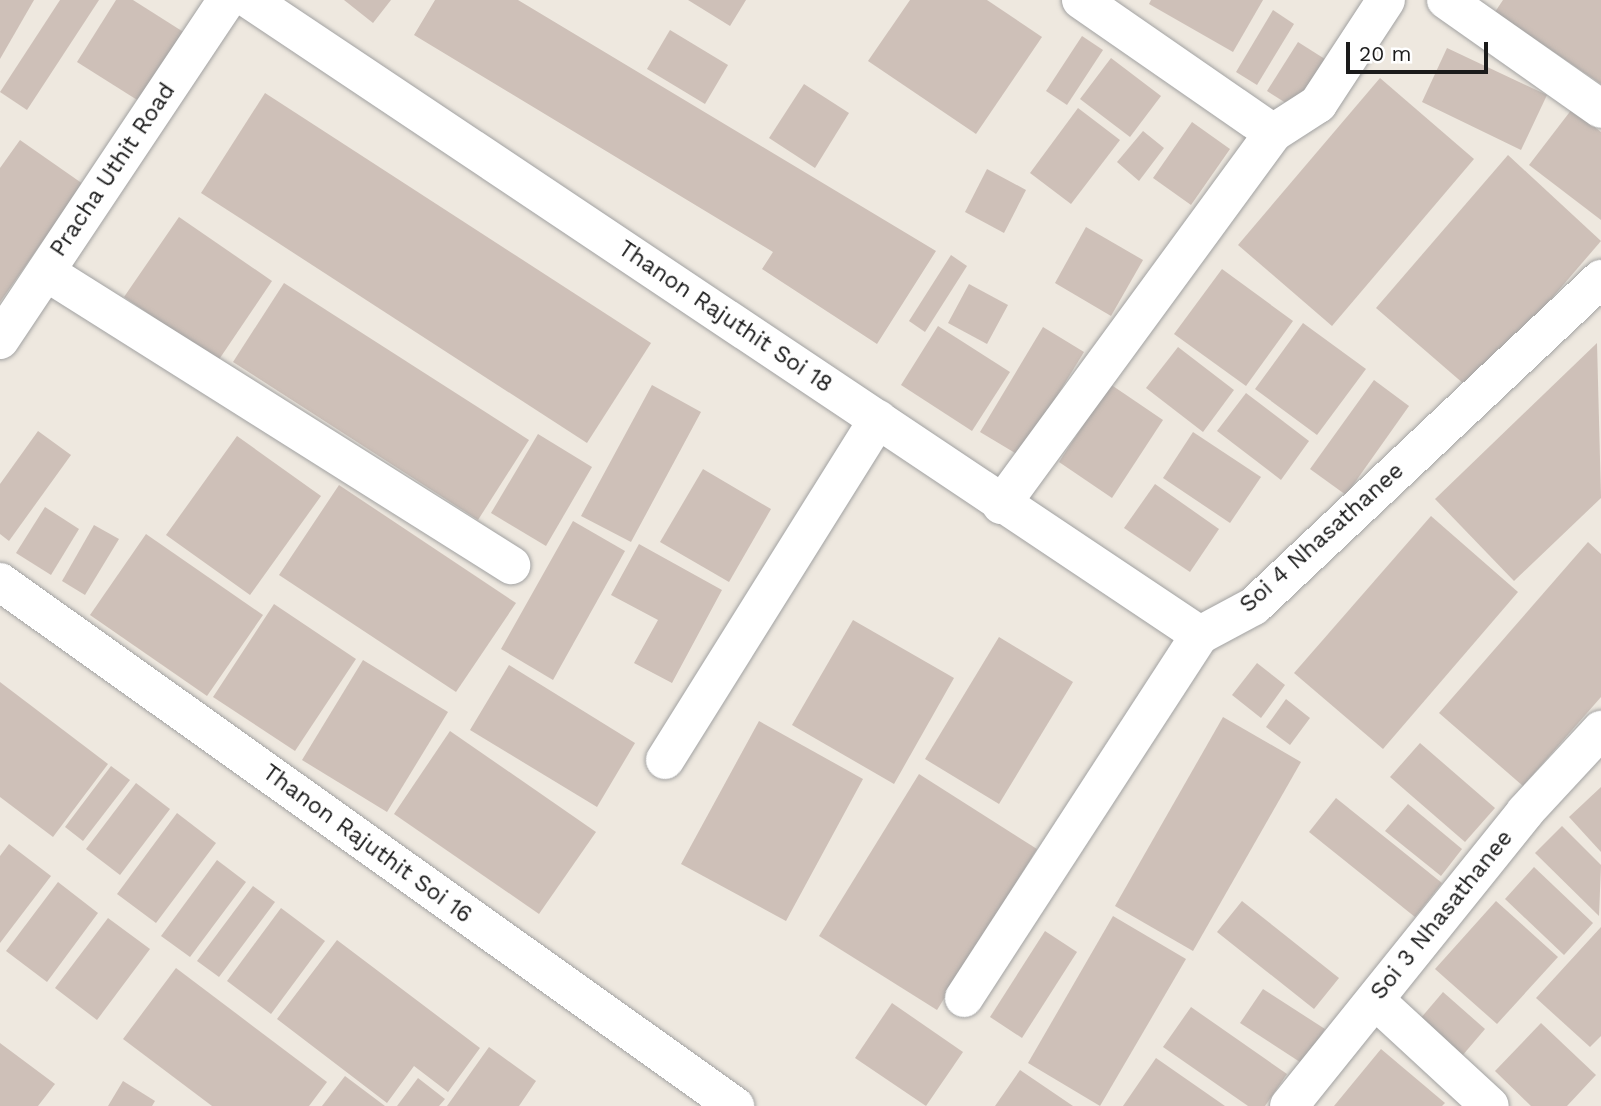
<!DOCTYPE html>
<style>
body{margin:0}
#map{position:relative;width:1601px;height:1106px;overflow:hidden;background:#eee8df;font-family:"Work Sans",sans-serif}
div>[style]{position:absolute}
.building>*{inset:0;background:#cec0b8}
.roads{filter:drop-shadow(0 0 2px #a2a2a2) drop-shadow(0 0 2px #a2a2a2)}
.minor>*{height:38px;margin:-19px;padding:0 19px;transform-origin:19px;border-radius:19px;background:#fff}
span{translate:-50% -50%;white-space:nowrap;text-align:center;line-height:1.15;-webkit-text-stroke:5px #fff;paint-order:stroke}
.street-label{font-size:23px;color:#1b1b1b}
.scale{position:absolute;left:1346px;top:42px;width:142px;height:32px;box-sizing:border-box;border:4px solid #1b1b1b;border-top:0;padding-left:9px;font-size:21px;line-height:24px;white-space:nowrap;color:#1b1b1b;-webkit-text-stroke:5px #fff;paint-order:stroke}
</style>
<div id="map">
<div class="building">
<div style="clip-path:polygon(0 0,34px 0,0 59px)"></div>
<div style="clip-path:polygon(60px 0,99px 0,27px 110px,0 92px)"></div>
<div style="clip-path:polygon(116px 0,133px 0,185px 33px,142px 103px,77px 62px)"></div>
<div style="clip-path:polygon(344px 0,391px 0,373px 23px)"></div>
<div style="clip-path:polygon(435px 0,518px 0,936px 251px,877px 344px,762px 269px,773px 252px,414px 35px)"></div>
<div style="clip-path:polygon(688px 0,746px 0,730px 26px)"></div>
<div style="clip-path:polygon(910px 0,987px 0,1042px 37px,976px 134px,868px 61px)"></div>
<div style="clip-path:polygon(1151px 0,1263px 0,1233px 52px,1149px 4px)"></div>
<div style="clip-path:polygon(1503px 0,1601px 0,1601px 84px,1495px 12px)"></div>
<div style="clip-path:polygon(1273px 10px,1294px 24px,1257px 85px,1236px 72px)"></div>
<div style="clip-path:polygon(670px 30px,728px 65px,705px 104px,647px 69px)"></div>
<div style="clip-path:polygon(1082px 36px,1103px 50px,1067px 105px,1046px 91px)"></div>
<div style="clip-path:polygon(1298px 42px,1328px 61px,1297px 110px,1267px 91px)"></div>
<div style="clip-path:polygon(1447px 48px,1547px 95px,1521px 150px,1422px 102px)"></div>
<div style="clip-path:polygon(1111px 58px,1161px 96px,1130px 137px,1080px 99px)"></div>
<div style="clip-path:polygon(1380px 78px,1474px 159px,1332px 326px,1238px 245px)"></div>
<div style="clip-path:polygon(804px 84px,849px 113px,815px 168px,769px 138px)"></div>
<div style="clip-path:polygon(265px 93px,651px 343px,587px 443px,201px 193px)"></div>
<div style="clip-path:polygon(1078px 108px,1120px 140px,1071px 204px,1030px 173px)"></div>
<div style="clip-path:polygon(1572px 109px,1601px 132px,1601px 220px,1529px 165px)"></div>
<div style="clip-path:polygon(1192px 122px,1230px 149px,1191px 205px,1153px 178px)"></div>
<div style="clip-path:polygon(1143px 131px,1164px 148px,1139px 181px,1117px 162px)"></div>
<div style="clip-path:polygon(20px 140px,83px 184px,0 302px,0 168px)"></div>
<div style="clip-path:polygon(1508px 155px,1601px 241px,1472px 391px,1376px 308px)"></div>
<div style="clip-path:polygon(987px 169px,1026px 190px,1004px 233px,965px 212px)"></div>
<div style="clip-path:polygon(179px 217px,272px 281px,218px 361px,124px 297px)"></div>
<div style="clip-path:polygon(1086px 227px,1143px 260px,1111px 316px,1055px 283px)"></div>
<div style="clip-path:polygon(951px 255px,967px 266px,925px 332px,909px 321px)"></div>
<div style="clip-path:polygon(1222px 269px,1293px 321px,1246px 386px,1174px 334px)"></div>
<div style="clip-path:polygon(284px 283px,529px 440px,478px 520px,233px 362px)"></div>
<div style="clip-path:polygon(969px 284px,1008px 305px,987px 344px,948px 323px)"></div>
<div style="clip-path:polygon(1303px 323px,1366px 369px,1317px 435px,1255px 389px)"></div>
<div style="clip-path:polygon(938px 326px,1010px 372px,972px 431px,901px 385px)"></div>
<div style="clip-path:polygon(1043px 327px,1084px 352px,1020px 456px,980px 432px)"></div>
<div style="clip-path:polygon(1597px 343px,1601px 498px,1514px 581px,1435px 499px)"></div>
<div style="clip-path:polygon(1178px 347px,1234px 390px,1203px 432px,1146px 388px)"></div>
<div style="clip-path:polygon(1374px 380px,1409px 406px,1346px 495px,1310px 469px)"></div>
<div style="clip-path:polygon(1110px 384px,1163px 420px,1112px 498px,1059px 462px)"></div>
<div style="clip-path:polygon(652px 385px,701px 412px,631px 542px,581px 516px)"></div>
<div style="clip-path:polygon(1246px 393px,1309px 441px,1281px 480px,1217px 431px)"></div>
<div style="clip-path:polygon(38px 431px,71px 455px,9px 541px,0 534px,0 484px)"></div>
<div style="clip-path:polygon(1193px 432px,1261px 477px,1230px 523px,1163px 478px)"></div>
<div style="clip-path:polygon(538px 434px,592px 467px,546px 546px,491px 513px)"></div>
<div style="clip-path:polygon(237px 436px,321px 496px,250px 595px,166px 535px)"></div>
<div style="clip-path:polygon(703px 469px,771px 509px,729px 582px,660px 542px)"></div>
<div style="clip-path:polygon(1155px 484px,1219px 529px,1190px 572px,1124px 528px)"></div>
<div style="clip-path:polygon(339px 485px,516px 603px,456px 692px,279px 575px)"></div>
<div style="clip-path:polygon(45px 507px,79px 529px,51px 575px,16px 553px)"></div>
<div style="clip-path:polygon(1431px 516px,1518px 592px,1383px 749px,1294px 673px)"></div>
<div style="clip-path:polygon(573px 521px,625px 551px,553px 680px,501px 649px)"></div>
<div style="clip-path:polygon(94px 525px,119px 539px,85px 595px,62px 581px)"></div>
<div style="clip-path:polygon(146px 534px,263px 615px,207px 696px,90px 615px)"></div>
<div style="clip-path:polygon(1588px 542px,1601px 554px,1601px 697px,1523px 786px,1439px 713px)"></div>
<div style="clip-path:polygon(639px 544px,722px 590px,672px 683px,634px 663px,658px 620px,611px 595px)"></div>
<div style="clip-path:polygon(274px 604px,356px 659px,295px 751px,213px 697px)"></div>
<div style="clip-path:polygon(853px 620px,954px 678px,894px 784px,792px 725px)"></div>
<div style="clip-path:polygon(999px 637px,1073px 682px,999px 804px,925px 759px)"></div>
<div style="clip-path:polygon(363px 660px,448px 712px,387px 812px,302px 760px)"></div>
<div style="clip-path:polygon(1257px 663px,1285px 685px,1261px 718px,1232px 695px)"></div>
<div style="clip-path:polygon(509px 665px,635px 743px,597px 807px,470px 730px)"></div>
<div style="clip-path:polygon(0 682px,108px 764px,53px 837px,0 797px)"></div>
<div style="clip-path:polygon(1286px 699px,1310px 718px,1290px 745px,1266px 727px)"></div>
<div style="clip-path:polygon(1223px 717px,1301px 762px,1193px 951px,1115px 906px)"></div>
<div style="clip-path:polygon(759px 721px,863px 779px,786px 921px,681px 864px)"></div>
<div style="clip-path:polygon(450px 731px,596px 832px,539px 914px,394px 814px)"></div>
<div style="clip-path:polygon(1420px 743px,1495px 808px,1465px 842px,1390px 777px)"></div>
<div style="clip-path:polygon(111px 766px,130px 780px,83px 841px,65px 827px)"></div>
<div style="clip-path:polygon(919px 774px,1037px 849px,937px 1010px,819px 936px)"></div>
<div style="clip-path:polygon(136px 783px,170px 809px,120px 875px,86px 849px)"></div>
<div style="clip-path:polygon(1601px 787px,1601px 852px,1569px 817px)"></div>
<div style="clip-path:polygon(1336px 798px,1442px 883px,1415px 917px,1309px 832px)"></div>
<div style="clip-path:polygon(1408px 804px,1462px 849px,1441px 876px,1385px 831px)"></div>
<div style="clip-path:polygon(177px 813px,216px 843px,156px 923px,117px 894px)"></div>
<div style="clip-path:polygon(1562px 826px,1601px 865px,1599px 916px,1535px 853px)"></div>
<div style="clip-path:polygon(9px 844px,51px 876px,0 943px,0 856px)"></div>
<div style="clip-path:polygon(217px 860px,246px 882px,190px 957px,161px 936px)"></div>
<div style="clip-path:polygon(1534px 867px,1593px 923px,1564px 955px,1505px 899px)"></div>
<div style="clip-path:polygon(58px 882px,98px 913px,47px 982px,6px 951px)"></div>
<div style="clip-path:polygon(253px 886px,275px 902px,219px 977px,197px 961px)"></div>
<div style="clip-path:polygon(1242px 901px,1339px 978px,1314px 1009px,1217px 932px)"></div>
<div style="clip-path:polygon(1496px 901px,1558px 957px,1497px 1024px,1435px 969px)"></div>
<div style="clip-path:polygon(281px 908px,325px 941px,271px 1014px,227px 981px)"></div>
<div style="clip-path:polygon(1113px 916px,1186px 959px,1100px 1106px,1028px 1063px)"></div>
<div style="clip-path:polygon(108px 918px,150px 949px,97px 1020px,55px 988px)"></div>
<div style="clip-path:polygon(1601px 927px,1601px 1036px,1590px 1047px,1536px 998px)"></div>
<div style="clip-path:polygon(1045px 931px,1077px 952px,1022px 1038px,990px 1017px)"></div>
<div style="clip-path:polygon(337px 940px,480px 1048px,448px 1092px,414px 1066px,387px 1103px,277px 1019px)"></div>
<div style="clip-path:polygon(176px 968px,327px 1082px,309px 1106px,212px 1106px,123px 1039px)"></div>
<div style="clip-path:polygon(1263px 989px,1325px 1029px,1303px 1064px,1240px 1023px)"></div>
<div style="clip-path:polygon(1443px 992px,1485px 1029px,1462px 1056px,1420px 1019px)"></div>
<div style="clip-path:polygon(892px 1003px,963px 1052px,926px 1106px,855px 1058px)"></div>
<div style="clip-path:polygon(1191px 1007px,1287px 1074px,1265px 1106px,1248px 1106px,1163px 1047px)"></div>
<div style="clip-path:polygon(1541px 1023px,1596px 1075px,1567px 1106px,1531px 1106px,1495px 1071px)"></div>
<div style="clip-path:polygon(0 1043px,55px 1084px,38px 1106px,0 1106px)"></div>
<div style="clip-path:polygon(489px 1047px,536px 1081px,519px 1106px,447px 1106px)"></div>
<div style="clip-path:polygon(1381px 1049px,1445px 1103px,1442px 1106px,1334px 1106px)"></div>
<div style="clip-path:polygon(1156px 1058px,1225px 1106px,1123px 1106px)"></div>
<div style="clip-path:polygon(1020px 1070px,1073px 1106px,995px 1106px)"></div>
<div style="clip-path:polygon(345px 1076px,385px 1106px,322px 1106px)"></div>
<div style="clip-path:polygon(418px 1078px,445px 1099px,439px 1106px,397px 1106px)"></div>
<div style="clip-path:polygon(123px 1081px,155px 1101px,152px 1106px,108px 1106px)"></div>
</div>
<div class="roads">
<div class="minor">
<div style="left:250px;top:0;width:1143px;rotate:33.76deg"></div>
<div style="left:1081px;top:0;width:234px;rotate:34.7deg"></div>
<div style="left:1446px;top:0;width:189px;rotate:35.1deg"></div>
<div style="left:46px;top:272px;width:550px;rotate:32.22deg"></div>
<div style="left:0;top:340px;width:409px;rotate:-56.3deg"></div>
<div style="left:1001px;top:505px;width:461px;rotate:-53.8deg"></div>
<div style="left:1273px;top:133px;width:54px;rotate:-32.8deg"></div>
<div style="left:1318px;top:104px;width:124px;rotate:-56.8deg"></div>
<div style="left:0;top:582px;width:903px;rotate:35.49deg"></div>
<div style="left:665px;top:760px;width:402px;rotate:-58deg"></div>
<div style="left:964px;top:998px;width:433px;rotate:-57deg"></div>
<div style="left:1200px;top:635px;width:61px;rotate:-28.2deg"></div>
<div style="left:1254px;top:606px;width:477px;rotate:-43.3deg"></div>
<div style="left:1375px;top:1000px;width:156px;rotate:42.7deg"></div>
<div style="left:1289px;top:1106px;width:377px;rotate:-51.2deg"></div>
<div style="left:1525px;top:812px;width:112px;rotate:-47.2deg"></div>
</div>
</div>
<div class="street-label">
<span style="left:113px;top:170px;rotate:-56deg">Pracha Uthit Road</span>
<span style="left:725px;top:317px;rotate:34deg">Thanon Rajuthit Soi 18</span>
<span style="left:1322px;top:538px;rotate:-42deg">Soi 4 Nhasathanee</span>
<span style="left:367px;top:844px;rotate:36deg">Thanon Rajuthit Soi 16</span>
<span style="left:1442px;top:915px;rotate:-51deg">Soi 3 Nhasathanee</span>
</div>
<div class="scale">20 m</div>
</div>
